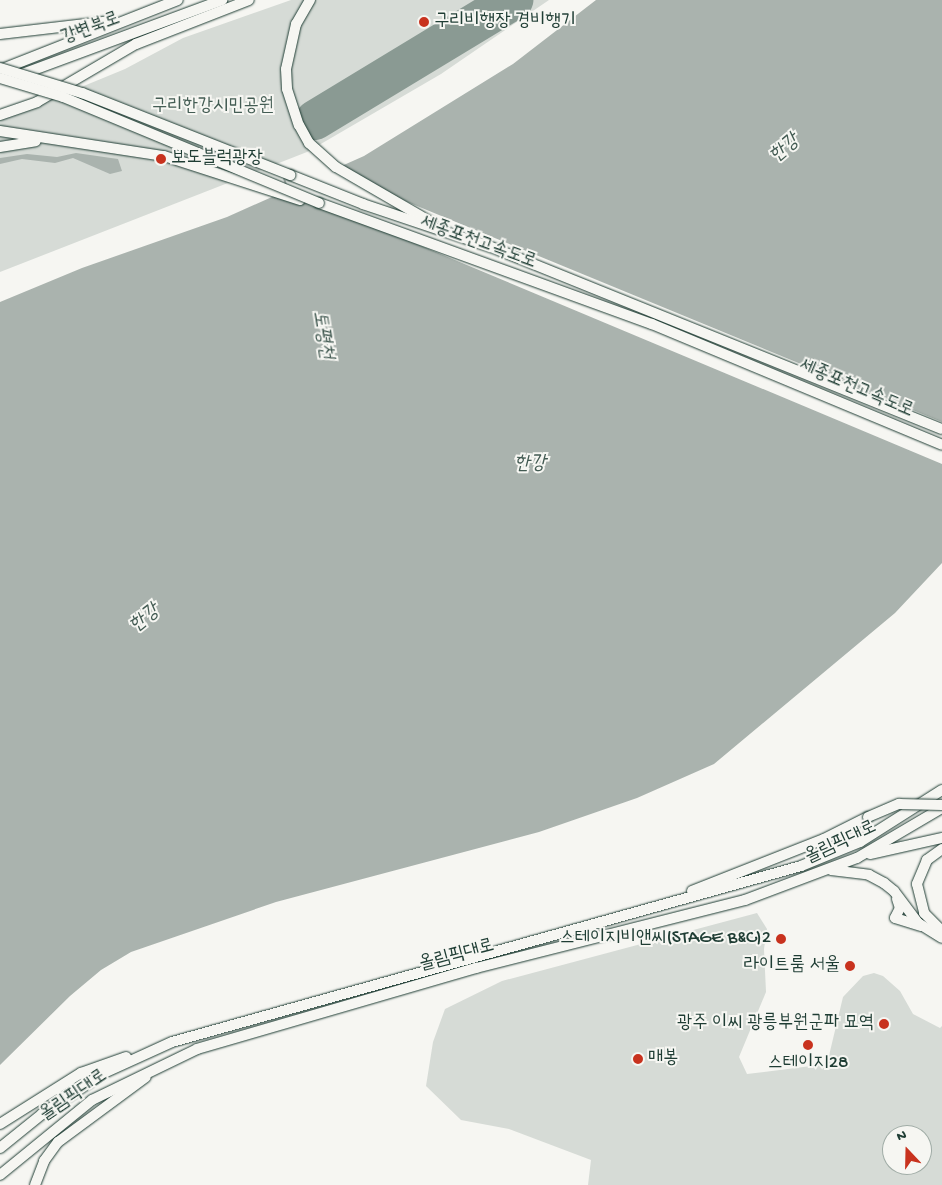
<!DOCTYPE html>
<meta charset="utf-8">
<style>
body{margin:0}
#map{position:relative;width:942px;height:1185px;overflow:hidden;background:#f6f6f2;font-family:"Gochi Hand","Poor Story",sans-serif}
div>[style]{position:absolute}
.green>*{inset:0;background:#d6dbd6}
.water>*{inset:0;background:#aab3ae}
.pier>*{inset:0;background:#f6f6f2}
.stream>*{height:2px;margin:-1px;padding:0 1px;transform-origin:1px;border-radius:1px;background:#aab3ae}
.runway>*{height:40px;margin:-20px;padding:0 20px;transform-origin:20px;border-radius:20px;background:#8a9a93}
.roads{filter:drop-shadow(0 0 1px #1f3d34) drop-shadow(0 0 1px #1f3d34)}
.highway>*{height:10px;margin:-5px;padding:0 5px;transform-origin:5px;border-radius:5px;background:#f6f6f2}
.bridges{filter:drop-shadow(0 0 1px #1f3d34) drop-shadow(0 0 1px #1f3d34)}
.highway-bridge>*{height:10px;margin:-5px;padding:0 5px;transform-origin:5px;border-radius:5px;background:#f6f6f2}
.dots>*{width:14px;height:14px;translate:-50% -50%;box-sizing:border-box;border:2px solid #f6f6f2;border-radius:50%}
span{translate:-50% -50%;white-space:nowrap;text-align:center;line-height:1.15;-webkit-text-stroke:4px #f6f6f2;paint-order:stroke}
.poi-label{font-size:19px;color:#1f3d34}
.left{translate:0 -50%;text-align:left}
.right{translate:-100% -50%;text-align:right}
.street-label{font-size:19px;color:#1f3d34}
.park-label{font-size:19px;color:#445d54}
.water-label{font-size:20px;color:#425a52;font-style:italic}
.north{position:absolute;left:882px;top:1125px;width:50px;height:50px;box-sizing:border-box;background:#f6f6f2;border:1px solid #a0aca6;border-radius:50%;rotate:339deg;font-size:14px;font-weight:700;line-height:20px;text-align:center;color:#1f3d34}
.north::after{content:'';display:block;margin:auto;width:18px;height:22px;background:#c8321e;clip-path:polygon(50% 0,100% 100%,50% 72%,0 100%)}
</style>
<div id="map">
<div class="green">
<div style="clip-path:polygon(291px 0,549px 0,441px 74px,307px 152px,0 272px,0 116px,23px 111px,125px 69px,183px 38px)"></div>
<div style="clip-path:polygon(evenodd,757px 913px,767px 929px,764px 949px,766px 992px,739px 1057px,747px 1074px,827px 1064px,843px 997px,863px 976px,874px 973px,883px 976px,900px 991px,913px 1014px,940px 1028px,942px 1026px,942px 1185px,588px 1185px,591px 1160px,509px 1129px,461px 1120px,426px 1086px,433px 1042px,445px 1009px,502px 981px,757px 913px,892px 1135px,922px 1135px,922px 1165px,892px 1165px,892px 1135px)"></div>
</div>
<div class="water">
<div style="clip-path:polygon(596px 0,942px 0,942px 563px,895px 613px,714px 764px,637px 798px,539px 832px,276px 902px,131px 952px,101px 970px,70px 996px,0 1065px,0 302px,82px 268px,227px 217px,364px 156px,513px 64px)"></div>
<div style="clip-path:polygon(76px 153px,118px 159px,122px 171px,110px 174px,73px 158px,55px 163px,22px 159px,0 164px,0 158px,27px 154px,57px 157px)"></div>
</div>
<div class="pier">
<div style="clip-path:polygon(335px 168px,405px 201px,942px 422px,942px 464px,314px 201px,282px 190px)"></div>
</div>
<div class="stream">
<div style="left:284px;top:178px;width:7px;rotate:74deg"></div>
</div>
<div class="runway">
<div style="left:315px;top:120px;width:232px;rotate:-31.2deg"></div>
</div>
<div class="roads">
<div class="highway">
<div style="left:310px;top:0;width:28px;rotate:120deg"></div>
<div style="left:296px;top:24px;width:46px;rotate:102.5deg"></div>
<div style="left:286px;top:69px;width:20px;rotate:87deg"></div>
<div style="left:287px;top:89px;width:38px;rotate:72deg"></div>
<div style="left:299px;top:125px;width:21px;rotate:61deg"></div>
<div style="left:309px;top:143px;width:36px;rotate:42deg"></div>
<div style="left:336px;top:167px;width:110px;rotate:30.1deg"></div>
<div style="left:0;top:34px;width:112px;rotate:-6.7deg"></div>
<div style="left:0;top:70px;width:191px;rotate:-21.5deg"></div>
<div style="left:17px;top:76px;width:219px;rotate:-20.3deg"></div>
<div style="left:0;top:115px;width:39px;rotate:-19deg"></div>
<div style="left:37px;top:102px;width:115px;rotate:-30.4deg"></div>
<div style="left:136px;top:44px;width:121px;rotate:-21.3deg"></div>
<div style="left:0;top:131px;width:166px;rotate:8.7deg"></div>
<div style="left:164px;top:156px;width:143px;rotate:17.9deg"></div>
<div style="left:0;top:147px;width:36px;rotate:-9deg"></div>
<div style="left:290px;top:175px;width:79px;rotate:21.7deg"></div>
<div style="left:363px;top:204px;width:135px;rotate:18.6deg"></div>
<div style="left:491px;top:247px;width:486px;rotate:22deg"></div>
<div style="left:319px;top:203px;width:354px;rotate:20deg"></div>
<div style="left:652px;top:324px;width:314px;rotate:22.6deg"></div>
<div style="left:942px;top:849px;width:19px;rotate:144deg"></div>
<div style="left:927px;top:860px;width:26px;rotate:113deg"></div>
<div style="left:917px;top:884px;width:30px;rotate:76deg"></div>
<div style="left:924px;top:913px;width:25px;rotate:45deg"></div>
<div style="left:870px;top:854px;width:74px;rotate:-12.5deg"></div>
<div style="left:831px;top:870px;width:38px;rotate:7deg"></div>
<div style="left:869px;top:875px;width:17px;rotate:28deg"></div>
<div style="left:884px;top:883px;width:13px;rotate:39deg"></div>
<div style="left:894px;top:891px;width:40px;rotate:53deg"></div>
<div style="left:918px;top:923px;width:28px;rotate:32deg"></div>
<div style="left:692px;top:891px;width:142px;rotate:-21.5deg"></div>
<div style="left:824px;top:839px;width:49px;rotate:-26.6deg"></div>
<div style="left:897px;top:899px;width:9px;rotate:72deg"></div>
<div style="left:900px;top:908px;width:11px;rotate:117deg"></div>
<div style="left:895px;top:918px;width:27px;rotate:17deg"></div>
<div style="left:0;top:1124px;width:96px;rotate:-32.2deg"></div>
<div style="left:81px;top:1073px;width:48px;rotate:-19.6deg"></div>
<div style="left:0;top:1148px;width:54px;rotate:-39deg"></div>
<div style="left:42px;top:1114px;width:74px;rotate:-33.5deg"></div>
<div style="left:104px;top:1073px;width:75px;rotate:-24.5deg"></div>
<div style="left:172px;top:1042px;width:653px;rotate:-15.63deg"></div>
<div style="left:801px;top:866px;width:64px;rotate:-22.1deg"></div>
<div style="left:860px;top:842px;width:97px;rotate:-32.4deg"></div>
<div style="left:0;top:1175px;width:119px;rotate:-39.2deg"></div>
<div style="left:92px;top:1100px;width:117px;rotate:-25.9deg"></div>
<div style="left:197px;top:1049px;width:291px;rotate:-16.2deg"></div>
<div style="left:476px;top:968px;width:277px;rotate:-14.2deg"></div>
<div style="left:745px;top:900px;width:120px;rotate:-20.6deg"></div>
<div style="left:857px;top:858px;width:99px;rotate:-30.5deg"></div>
<div style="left:35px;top:1185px;width:26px;rotate:-69deg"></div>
<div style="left:44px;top:1161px;width:24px;rotate:-54deg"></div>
<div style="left:58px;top:1142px;width:109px;rotate:-36.5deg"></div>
</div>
</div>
<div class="bridges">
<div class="highway-bridge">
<div style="left:0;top:68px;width:86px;rotate:17deg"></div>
<div style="left:82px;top:93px;width:224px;rotate:21.5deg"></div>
<div style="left:0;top:78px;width:66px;rotate:16.8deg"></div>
<div style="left:63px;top:97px;width:277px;rotate:22.5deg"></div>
<div style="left:868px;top:817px;width:34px;rotate:-23deg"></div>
<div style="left:899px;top:804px;width:43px;rotate:1.3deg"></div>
</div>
</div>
<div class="dots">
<div style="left:424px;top:22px;background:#c8321e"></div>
<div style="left:161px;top:159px;background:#c8321e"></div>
<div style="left:781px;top:939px;background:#c8321e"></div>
<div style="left:850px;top:966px;background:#c8321e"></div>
<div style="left:884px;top:1024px;background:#c8321e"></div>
<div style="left:808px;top:1045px;background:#c8321e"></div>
<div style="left:638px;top:1059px;background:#c8321e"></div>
</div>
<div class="poi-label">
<span class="left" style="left:434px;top:22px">구리비행장 경비행기</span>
<span class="left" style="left:171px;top:159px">보도블럭광장</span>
<span class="right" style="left:771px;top:939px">스테이지비앤씨(STAGE B&amp;C)2</span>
<span class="right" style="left:840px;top:966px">라이트룸 서울</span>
<span class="right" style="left:874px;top:1024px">광주 이씨 광릉부원군파 묘역</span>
<span class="left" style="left:648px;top:1059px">매봉</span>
<span style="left:808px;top:1064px">스테이지28</span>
</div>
<div class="street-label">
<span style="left:91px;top:29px;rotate:-20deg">강변북로</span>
<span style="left:478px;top:243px;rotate:20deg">세종포천고속도로</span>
<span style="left:856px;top:389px;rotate:23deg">세종포천고속도로</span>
<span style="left:841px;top:843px;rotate:-25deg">올림픽대로</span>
<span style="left:457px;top:956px;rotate:-15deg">올림픽대로</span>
<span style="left:74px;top:1096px;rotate:-34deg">올림픽대로</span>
</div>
<div class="park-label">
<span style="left:213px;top:107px">구리한강시민공원</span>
</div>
<div class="water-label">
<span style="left:785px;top:149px;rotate:-40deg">한강</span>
<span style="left:322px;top:335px;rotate:81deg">토평천</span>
<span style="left:530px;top:464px">한강</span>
<span style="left:145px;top:619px;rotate:-38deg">한강</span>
</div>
<div class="north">N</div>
</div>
